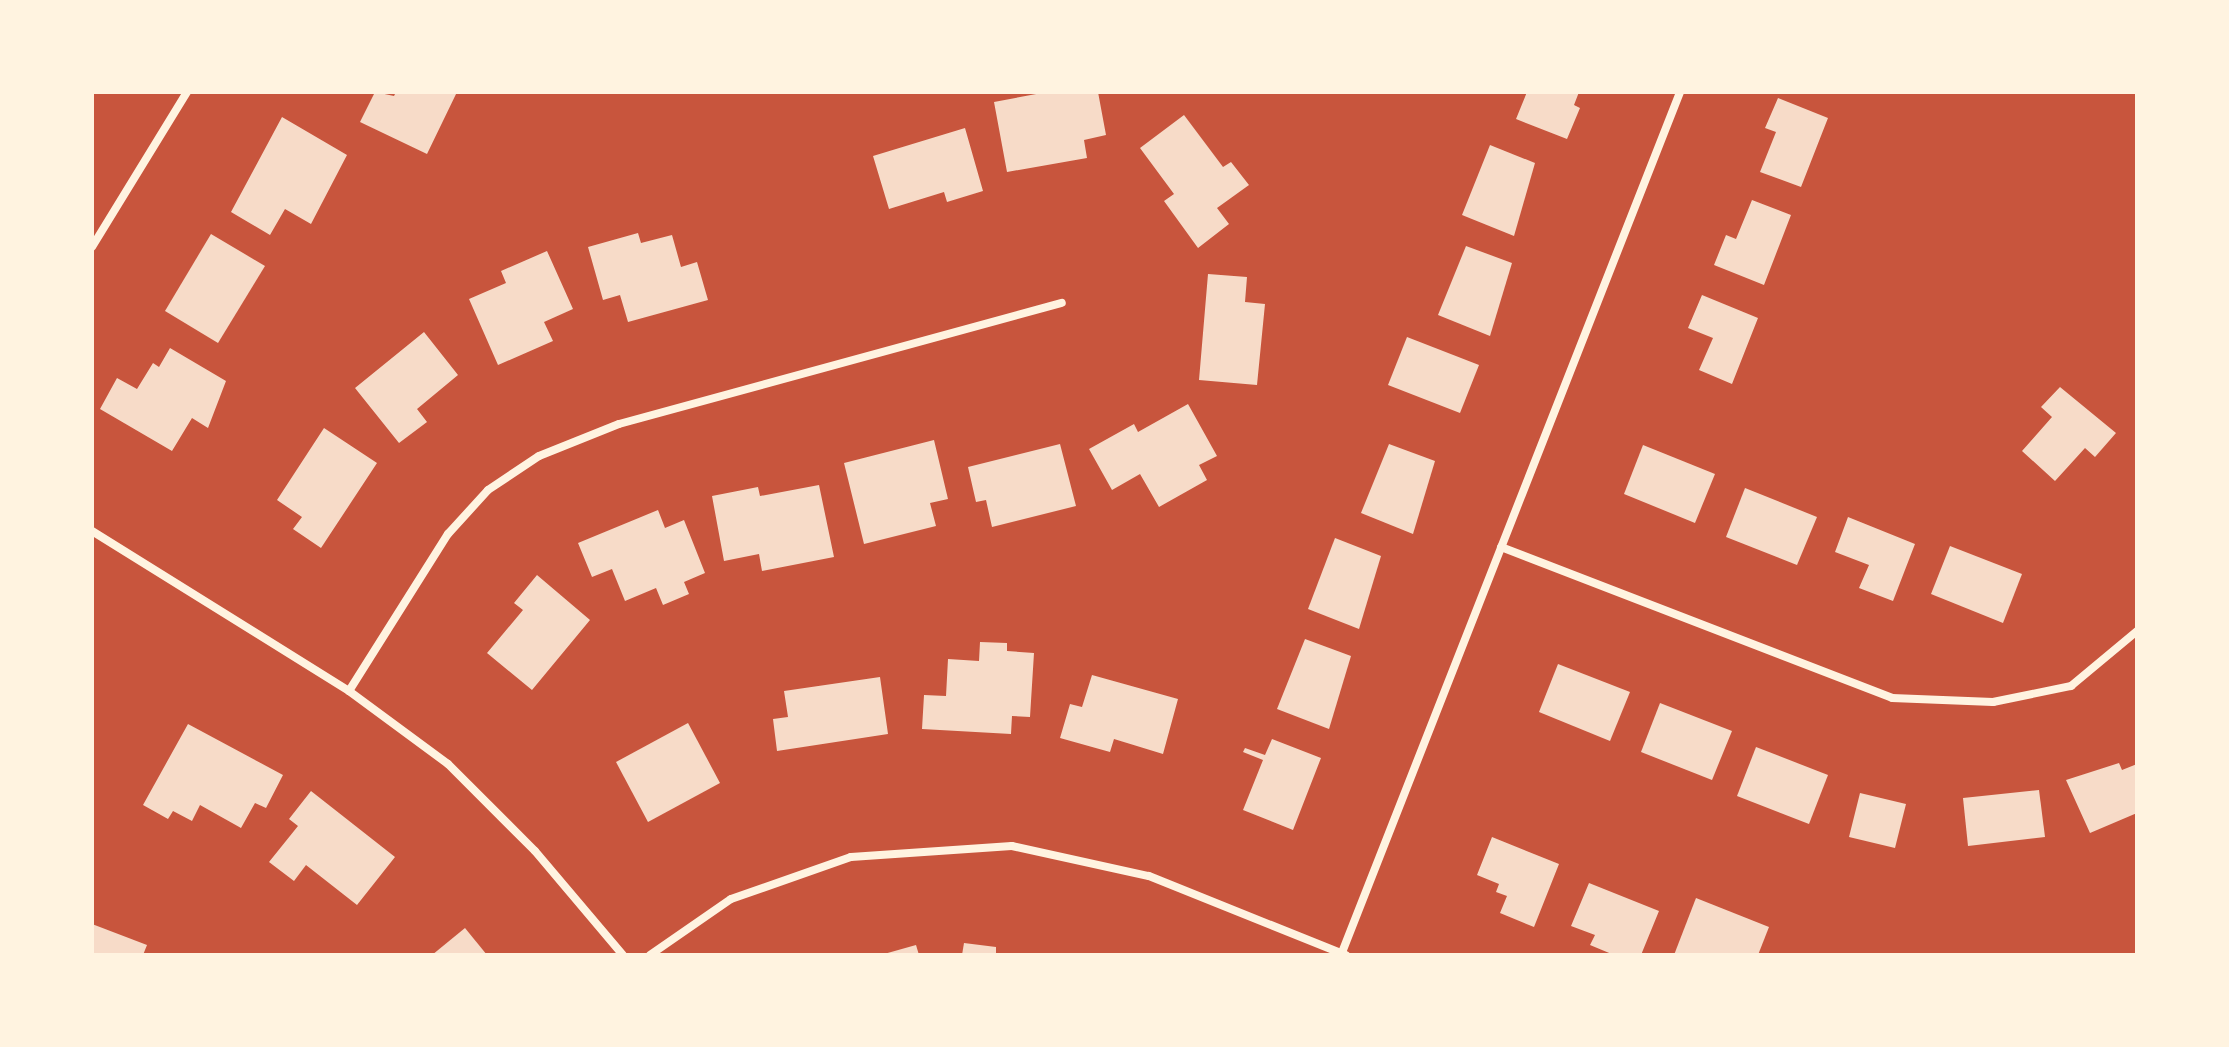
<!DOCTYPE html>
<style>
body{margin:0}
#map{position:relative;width:2229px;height:1047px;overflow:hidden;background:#c8553d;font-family:Roboto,sans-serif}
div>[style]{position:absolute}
.building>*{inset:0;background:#f7dbc8}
.minor>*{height:8px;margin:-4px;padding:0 4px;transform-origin:4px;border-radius:4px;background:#fff3e0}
span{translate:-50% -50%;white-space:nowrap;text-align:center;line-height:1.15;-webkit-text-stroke:7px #fff3e0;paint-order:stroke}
.frame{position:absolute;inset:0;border:94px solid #fff3e0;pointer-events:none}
</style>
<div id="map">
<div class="building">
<div style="clip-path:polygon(375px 92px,394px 96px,396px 92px,457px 92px,427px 154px,360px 122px)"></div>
<div style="clip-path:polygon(1047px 92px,1098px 92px,1106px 135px,1084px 140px,1087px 158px,1007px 172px,994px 102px)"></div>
<div style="clip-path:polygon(1527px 92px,1579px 92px,1574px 105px,1580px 108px,1567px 139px,1516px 119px)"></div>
<div style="clip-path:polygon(1778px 98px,1828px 118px,1801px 187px,1760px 172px,1776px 132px,1765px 128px)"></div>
<div style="clip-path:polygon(1184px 115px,1223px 167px,1231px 162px,1249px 185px,1217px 208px,1229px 224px,1198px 248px,1164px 201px,1174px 194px,1140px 148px)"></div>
<div style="clip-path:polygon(282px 117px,347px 155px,311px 224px,285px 209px,270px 235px,231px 212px)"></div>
<div style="clip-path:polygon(965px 128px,983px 191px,947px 202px,944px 192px,889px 209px,873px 156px)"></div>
<div style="clip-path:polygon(1490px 145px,1535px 163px,1514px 236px,1462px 215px)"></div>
<div style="clip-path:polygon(1752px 200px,1791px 215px,1764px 285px,1714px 265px,1726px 235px,1736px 239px)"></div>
<div style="clip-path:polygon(638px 233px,641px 243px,672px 235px,681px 267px,697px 262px,708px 300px,628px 322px,620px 295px,603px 300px,588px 247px)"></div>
<div style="clip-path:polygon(211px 234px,265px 266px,218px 343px,165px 311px)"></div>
<div style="clip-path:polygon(1466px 246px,1512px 263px,1490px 336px,1438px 315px)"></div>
<div style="clip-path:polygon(547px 251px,573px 309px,544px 322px,553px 341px,498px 365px,469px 299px,506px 283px,501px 271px)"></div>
<div style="clip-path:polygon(1208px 274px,1247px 277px,1245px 302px,1265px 304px,1257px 385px,1199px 380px)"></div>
<div style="clip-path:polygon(1702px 295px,1758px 318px,1732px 384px,1699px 370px,1713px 338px,1688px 328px)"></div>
<div style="clip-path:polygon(424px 332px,458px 375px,417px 409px,427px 422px,399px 443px,355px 388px)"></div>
<div style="clip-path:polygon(1407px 337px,1479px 365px,1460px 413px,1388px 385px)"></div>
<div style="clip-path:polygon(170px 348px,226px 381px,208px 428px,192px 418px,172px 451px,100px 409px,117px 378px,137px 389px,153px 363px,159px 367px)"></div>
<div style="clip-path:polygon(2060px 387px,2116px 433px,2095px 457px,2085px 448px,2055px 481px,2022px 451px,2052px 417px,2041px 407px)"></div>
<div style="clip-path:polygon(1188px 404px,1217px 456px,1199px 465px,1207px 480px,1159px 507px,1140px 474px,1112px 490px,1089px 449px,1134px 424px,1138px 432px)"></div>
<div style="clip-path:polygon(324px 428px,377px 463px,321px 548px,293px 529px,302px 517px,277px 500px)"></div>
<div style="clip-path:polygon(934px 440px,948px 499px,930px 503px,936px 526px,864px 544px,844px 463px)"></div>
<div style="clip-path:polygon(1060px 444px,1076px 506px,992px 527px,986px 500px,976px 502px,968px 467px)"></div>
<div style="clip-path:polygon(1389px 444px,1435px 461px,1413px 534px,1361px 513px)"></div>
<div style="clip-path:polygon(1643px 445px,1715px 474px,1695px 523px,1624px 494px)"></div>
<div style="clip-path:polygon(819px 485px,834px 557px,762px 571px,759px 554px,724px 561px,712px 496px,758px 487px,760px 496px)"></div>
<div style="clip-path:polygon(1745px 488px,1817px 517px,1797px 565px,1726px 537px)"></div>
<div style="clip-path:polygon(658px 510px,665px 528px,684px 520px,705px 573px,684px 582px,689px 594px,663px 605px,656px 588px,625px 601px,612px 569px,592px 577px,578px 543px)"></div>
<div style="clip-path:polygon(1848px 517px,1915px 544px,1893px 601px,1859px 588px,1869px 565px,1835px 552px)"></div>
<div style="clip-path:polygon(1335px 538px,1381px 556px,1359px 629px,1308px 609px)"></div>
<div style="clip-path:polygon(1950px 546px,2022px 574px,2003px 623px,1931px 594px)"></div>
<div style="clip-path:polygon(537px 575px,590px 620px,532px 690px,487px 653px,523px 610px,514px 603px)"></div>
<div style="clip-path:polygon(1305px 639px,1351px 656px,1329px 729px,1277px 709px)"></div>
<div style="clip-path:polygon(980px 642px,1007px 643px,1007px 651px,1034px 653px,1030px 717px,1012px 716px,1011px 734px,922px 729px,924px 695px,946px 696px,948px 659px,979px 661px)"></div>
<div style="clip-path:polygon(1558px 664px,1630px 692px,1610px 741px,1539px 712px)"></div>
<div style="clip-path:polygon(1092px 675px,1178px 699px,1163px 754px,1114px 739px,1110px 752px,1060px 738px,1070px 704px,1082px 707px)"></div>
<div style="clip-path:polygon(880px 677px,888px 734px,777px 751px,773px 719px,788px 717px,784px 691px)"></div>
<div style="clip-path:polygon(1660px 703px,1732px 731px,1712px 780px,1641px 752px)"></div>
<div style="clip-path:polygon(688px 723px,720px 783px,648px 822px,616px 762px)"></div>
<div style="clip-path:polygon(188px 724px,283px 775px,266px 808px,255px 803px,241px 828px,200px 805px,192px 821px,173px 811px,168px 819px,143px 805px)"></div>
<div style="clip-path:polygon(1272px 739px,1321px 758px,1293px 830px,1243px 810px,1263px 760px,1243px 752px,1245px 748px,1265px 755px)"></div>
<div style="clip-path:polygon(1756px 747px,1828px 775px,1809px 824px,1737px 796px)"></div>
<div style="clip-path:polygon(2119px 763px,2122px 770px,2137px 764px,2137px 813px,2090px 833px,2066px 780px)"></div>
<div style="clip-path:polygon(2039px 790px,2045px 837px,1968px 846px,1963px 798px)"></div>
<div style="clip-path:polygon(311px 791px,395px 857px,357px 905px,306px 865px,294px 881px,269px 862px,298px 826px,289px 819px)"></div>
<div style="clip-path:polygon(1860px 793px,1906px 804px,1895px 848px,1849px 837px)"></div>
<div style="clip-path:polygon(1492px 837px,1559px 864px,1534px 927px,1500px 913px,1507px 896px,1496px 892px,1499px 884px,1477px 875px)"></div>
<div style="clip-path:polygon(1589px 883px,1659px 911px,1641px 955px,1614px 955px,1590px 945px,1595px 935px,1571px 926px)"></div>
<div style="clip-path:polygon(1696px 898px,1769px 927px,1758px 955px,1674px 955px)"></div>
<div style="clip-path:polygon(92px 924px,147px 945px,143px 955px,92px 955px)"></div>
<div style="clip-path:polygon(465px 928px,487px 955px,432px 955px)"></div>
<div style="clip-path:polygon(964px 943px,996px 947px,996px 955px,962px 955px)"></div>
<div style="clip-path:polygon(916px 945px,919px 955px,884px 955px,884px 954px)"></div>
</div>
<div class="minor">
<div style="left:92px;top:247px;width:182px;rotate:-58.5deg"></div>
<div style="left:92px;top:531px;width:303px;rotate:31.9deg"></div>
<div style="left:349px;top:691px;width:123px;rotate:36.4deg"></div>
<div style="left:448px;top:764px;width:123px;rotate:45deg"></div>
<div style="left:535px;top:851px;width:136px;rotate:49.8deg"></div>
<div style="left:1501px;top:547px;width:419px;rotate:21.1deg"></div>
<div style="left:1892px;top:698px;width:101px;rotate:2.3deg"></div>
<div style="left:1993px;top:702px;width:80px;rotate:-11.6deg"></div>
<div style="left:2071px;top:686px;width:86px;rotate:-39.8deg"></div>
<div style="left:349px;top:691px;width:186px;rotate:-57.8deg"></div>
<div style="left:448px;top:534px;width:59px;rotate:-47.7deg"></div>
<div style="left:488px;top:490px;width:61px;rotate:-33.7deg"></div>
<div style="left:539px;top:456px;width:86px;rotate:-21.8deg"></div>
<div style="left:619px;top:424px;width:459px;rotate:-15.3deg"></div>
<div style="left:650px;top:955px;width:98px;rotate:-34.7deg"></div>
<div style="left:731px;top:899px;width:127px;rotate:-19.3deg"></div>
<div style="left:851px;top:857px;width:161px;rotate:-3.9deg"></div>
<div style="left:1012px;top:846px;width:140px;rotate:12.4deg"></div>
<div style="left:1149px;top:876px;width:212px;rotate:21.9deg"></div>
<div style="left:1341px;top:955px;width:927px;rotate:-68.55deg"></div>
</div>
<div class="frame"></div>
</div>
